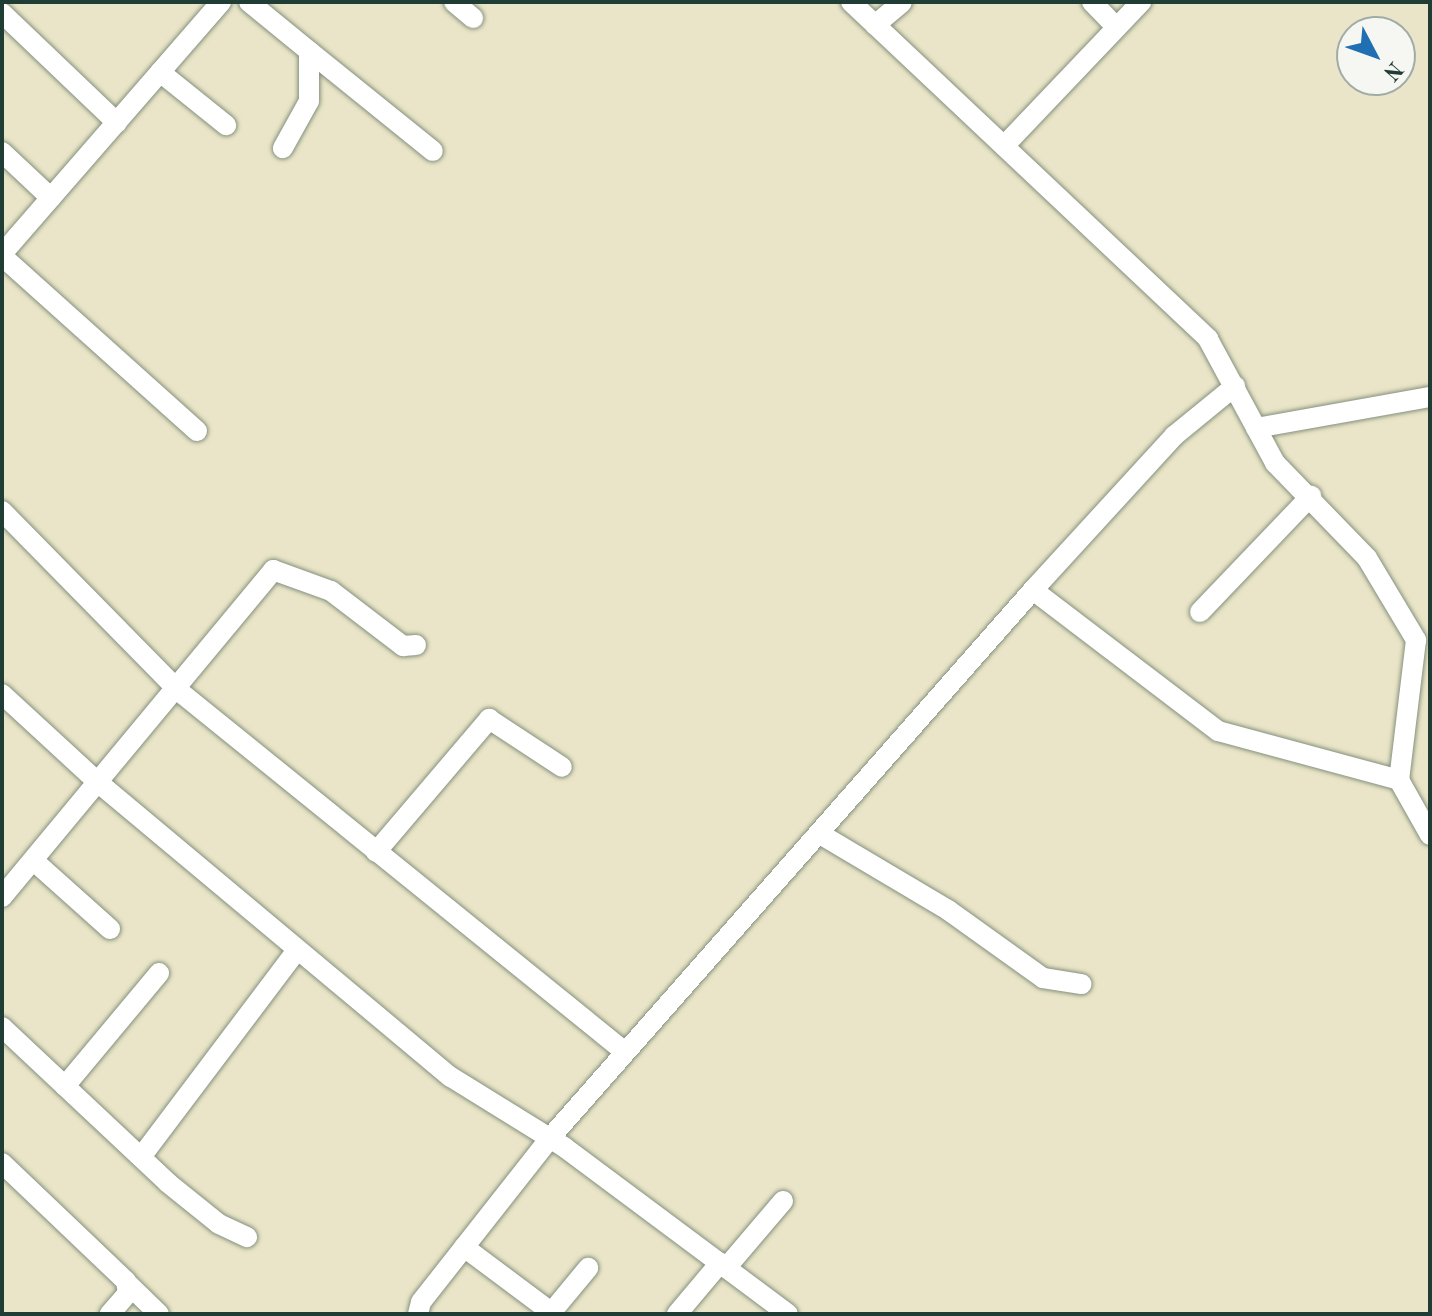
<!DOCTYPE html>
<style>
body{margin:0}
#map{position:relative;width:1432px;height:1316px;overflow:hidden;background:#eae5c8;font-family:"Old Standard TT",serif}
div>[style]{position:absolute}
.roads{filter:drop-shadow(0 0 2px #84917e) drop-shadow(0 0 2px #84917e)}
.minor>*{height:20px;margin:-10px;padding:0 10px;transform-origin:10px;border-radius:10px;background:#fff}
span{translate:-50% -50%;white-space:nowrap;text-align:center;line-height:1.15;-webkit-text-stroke:7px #f6f6f2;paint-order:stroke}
.frame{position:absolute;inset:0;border:4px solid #1f3d34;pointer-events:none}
.north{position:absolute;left:1336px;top:16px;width:80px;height:80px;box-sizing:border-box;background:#f6f6f2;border:2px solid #a0aca6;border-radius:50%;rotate:131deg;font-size:22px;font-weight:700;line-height:32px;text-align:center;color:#1f3d34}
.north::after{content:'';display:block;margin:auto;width:28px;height:36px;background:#1f6fb2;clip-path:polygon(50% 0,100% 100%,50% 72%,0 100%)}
</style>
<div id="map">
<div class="roads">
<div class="minor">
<div style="left:249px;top:2px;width:77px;rotate:39.2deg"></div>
<div style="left:309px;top:51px;width:50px;rotate:90deg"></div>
<div style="left:309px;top:101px;width:54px;rotate:119deg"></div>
<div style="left:454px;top:2px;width:25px;rotate:40deg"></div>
<div style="left:851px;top:2px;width:491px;rotate:43.3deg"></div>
<div style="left:1208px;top:339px;width:141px;rotate:61.6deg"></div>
<div style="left:1275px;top:463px;width:132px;rotate:45.9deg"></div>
<div style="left:1367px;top:558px;width:96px;rotate:59.1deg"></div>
<div style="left:1416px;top:640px;width:141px;rotate:96.9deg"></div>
<div style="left:1399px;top:780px;width:63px;rotate:60.6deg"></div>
<div style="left:1092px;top:2px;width:35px;rotate:46deg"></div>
<div style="left:2px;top:13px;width:159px;rotate:43.7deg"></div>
<div style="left:875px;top:25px;width:35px;rotate:-40deg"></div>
<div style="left:309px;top:51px;width:159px;rotate:38.9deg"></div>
<div style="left:160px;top:72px;width:85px;rotate:38.8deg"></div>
<div style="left:1004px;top:146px;width:199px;rotate:-46.4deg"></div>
<div style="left:2px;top:152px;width:67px;rotate:43.2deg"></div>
<div style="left:2px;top:254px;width:334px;rotate:-49deg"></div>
<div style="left:2px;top:256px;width:262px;rotate:41.9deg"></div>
<div style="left:1256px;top:428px;width:177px;rotate:-10.1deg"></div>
<div style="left:2px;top:511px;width:254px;rotate:45.5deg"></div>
<div style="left:180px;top:692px;width:572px;rotate:38.97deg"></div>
<div style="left:1033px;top:590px;width:233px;rotate:37.3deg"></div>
<div style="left:1218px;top:731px;width:188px;rotate:15.1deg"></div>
<div style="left:1200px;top:612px;width:161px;rotate:-46.3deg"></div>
<div style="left:2px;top:694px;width:133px;rotate:42.6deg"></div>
<div style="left:100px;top:784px;width:457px;rotate:39.9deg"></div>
<div style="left:451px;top:1077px;width:133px;rotate:31.8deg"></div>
<div style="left:564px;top:1147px;width:279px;rotate:36.7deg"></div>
<div style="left:820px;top:834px;width:149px;rotate:30.7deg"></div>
<div style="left:948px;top:910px;width:117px;rotate:35.6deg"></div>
<div style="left:1043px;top:978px;width:39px;rotate:9deg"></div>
<div style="left:376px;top:852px;width:175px;rotate:-49.6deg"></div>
<div style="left:489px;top:719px;width:87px;rotate:33.3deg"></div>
<div style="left:34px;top:861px;width:102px;rotate:41.8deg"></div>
<div style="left:2px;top:897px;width:425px;rotate:-50.3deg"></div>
<div style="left:273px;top:570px;width:62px;rotate:19.9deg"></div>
<div style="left:331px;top:591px;width:91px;rotate:37.4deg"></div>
<div style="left:403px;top:646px;width:13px;rotate:-4deg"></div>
<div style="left:2px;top:1027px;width:228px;rotate:43.2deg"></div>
<div style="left:168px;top:1183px;width:65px;rotate:38.8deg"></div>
<div style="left:219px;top:1224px;width:31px;rotate:25deg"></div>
<div style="left:65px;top:1086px;width:147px;rotate:-50.2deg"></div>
<div style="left:141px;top:1157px;width:259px;rotate:-53deg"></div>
<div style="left:2px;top:1163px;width:171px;rotate:43.6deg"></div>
<div style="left:126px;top:1281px;width:12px;rotate:81deg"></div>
<div style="left:128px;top:1293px;width:28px;rotate:131deg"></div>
<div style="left:464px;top:1247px;width:109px;rotate:36.8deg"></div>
<div style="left:726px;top:1268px;width:88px;rotate:-49.6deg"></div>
<div style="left:128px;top:1284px;width:43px;rotate:44.1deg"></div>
<div style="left:418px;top:1314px;width:12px;rotate:-76deg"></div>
<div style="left:421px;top:1302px;width:209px;rotate:-51.8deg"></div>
<div style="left:550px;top:1138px;width:730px;rotate:-48.61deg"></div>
<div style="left:1033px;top:590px;width:209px;rotate:-47.5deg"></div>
<div style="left:1174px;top:436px;width:79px;rotate:-39.3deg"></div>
<div style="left:550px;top:1314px;width:60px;rotate:-50.4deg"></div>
<div style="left:677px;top:1314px;width:67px;rotate:-49.9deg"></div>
</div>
</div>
<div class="frame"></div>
<div class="north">N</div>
</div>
